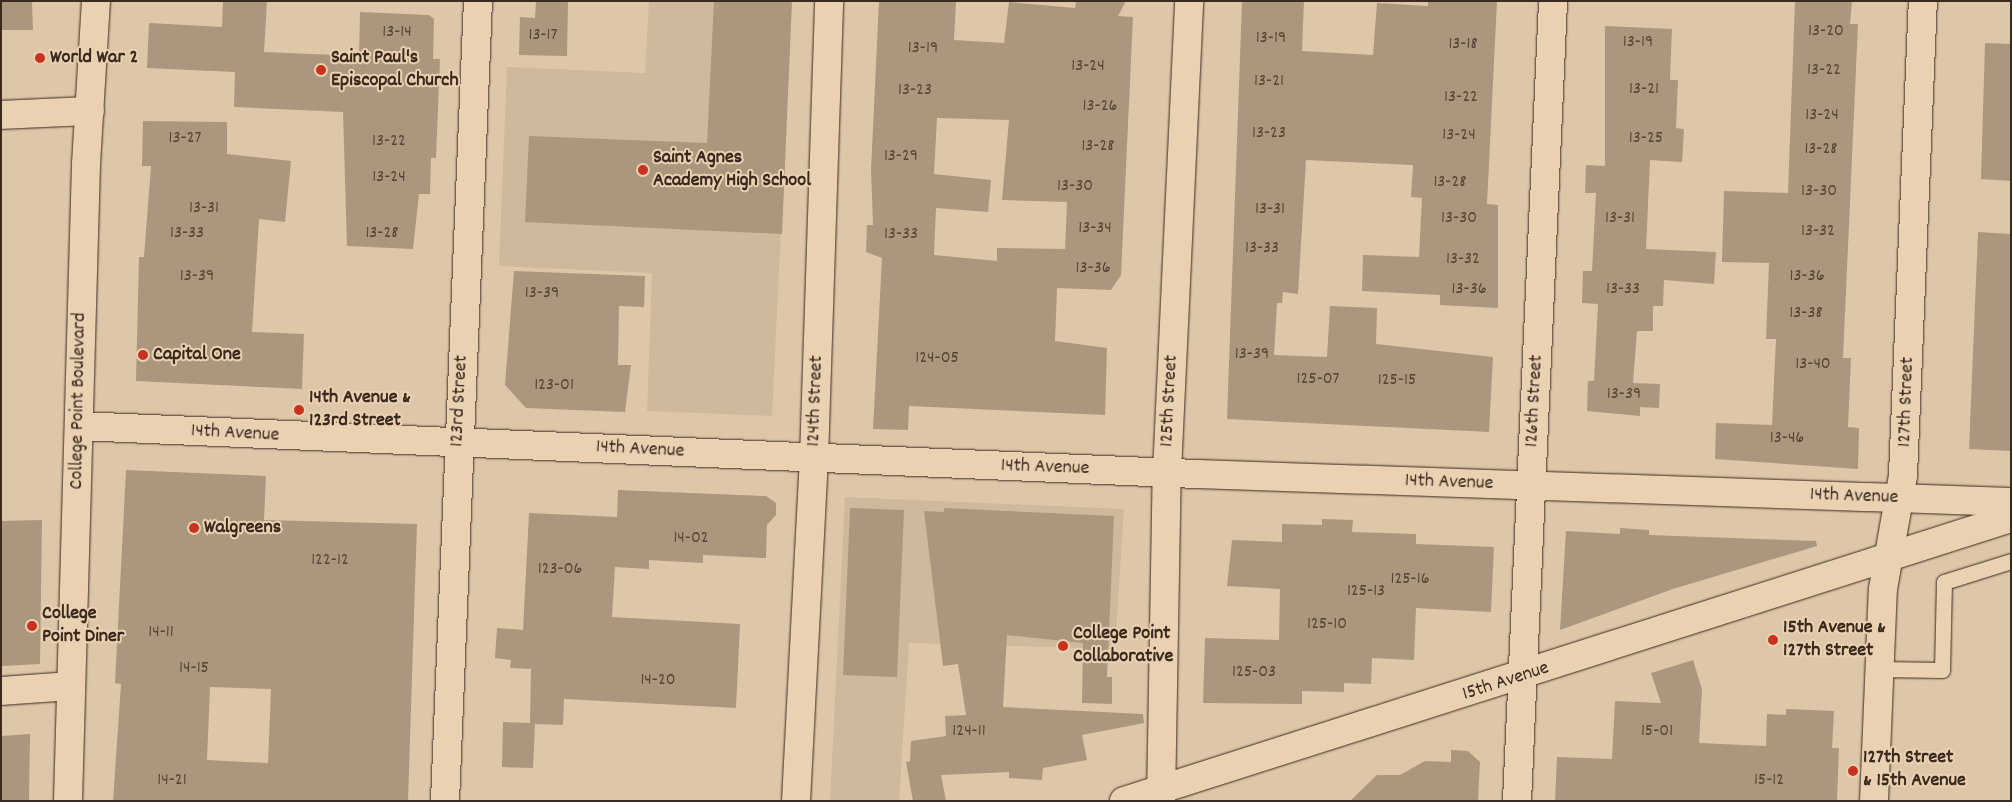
<!DOCTYPE html>
<style>
body{margin:0}
#map{position:relative;width:2012px;height:802px;overflow:hidden;background:#dec7a9;font-family:Dekko,sans-serif}
div>[style]{position:absolute}
.built>*{inset:0;background:#cfb99c}
.building>*{inset:0;background:#ab977e}
.roads{filter:drop-shadow(0 0 1px #3b2a1e) drop-shadow(0 0 1px #3b2a1e)}
.lane>*{height:15px;margin:-7.5px;padding:0 7.5px;transform-origin:7.5px;border-radius:7.5px;background:#e9d1b2}
.street>*{height:28px;margin:-14px;padding:0 14px;transform-origin:14px;border-radius:14px;background:#e9d1b2}
.secondary>*{height:28px;margin:-14px;padding:0 14px;transform-origin:14px;border-radius:14px;background:#e9d1b2}
.dots>*{width:14px;height:14px;translate:-50% -50%;box-sizing:border-box;border:2px solid #e9d1b2;border-radius:50%}
span{translate:-50% -50%;white-space:nowrap;text-align:center;line-height:1.15;-webkit-text-stroke:4px #e9d1b2;paint-order:stroke}
.number-label{font-size:18px;color:#574536}
.number-label span{-webkit-text-stroke-width:0}
.poi-label{font-size:20px;color:#3b2a1e;font-weight:700}
.left{translate:0 -50%;text-align:left}
.street-label{font-size:20px;color:#3b2a1e}
.frame{position:absolute;inset:0;border:2px solid #3b2a1e;pointer-events:none}
</style>
<div id="map">
<div class="built">
<div style="clip-path:polygon(649px 1px,792px 1px,772px 416px,647px 411px,652px 273px,499px 266px,507px 67px,645px 73px)"></div>
<div style="clip-path:polygon(845px 497px,1124px 509px,1115px 649px,909px 643px,899px 801px,830px 801px)"></div>
</div>
<div class="building">
<div style="clip-path:polygon(1px 1px,32px 1px,33px 30px,1px 30px)"></div>
<div style="clip-path:polygon(223px 1px,267px 1px,264px 52px,359px 56px,360px 12px,429px 15px,434px 19px,433px 59px,440px 59px,436px 158px,431px 158px,430px 194px,419px 194px,413px 249px,347px 246px,343px 112px,234px 107px,235px 72px,147px 68px,149px 23px,222px 27px)"></div>
<div style="clip-path:polygon(536px 1px,568px 1px,567px 56px,519px 55px,520px 17px,535px 18px)"></div>
<div style="clip-path:polygon(714px 1px,792px 1px,782px 234px,525px 222px,529px 136px,707px 143px)"></div>
<div style="clip-path:polygon(evenodd,879px 1px,956px 2px,954px 40px,1004px 43px,1009px 2px,1075px 8px,1076px 1px,1126px 1px,1118px 16px,1133px 17px,1121px 275px,1111px 290px,1057px 288px,1055px 341px,1107px 348px,1105px 415px,909px 406px,908px 430px,873px 429px,882px 258px,866px 252px,867px 225px,873px 225px,871px 170px,879px 1px,937px 118px,1009px 120px,1002px 200px,1067px 202px,1065px 249px,997px 248px,997px 261px,934px 255px,936px 208px,988px 212px,991px 180px,934px 174px,937px 118px)"></div>
<div style="clip-path:polygon(1242px 1px,1304px 1px,1302px 51px,1373px 55px,1377px 3px,1428px 6px,1428px 1px,1497px 1px,1487px 204px,1498px 205px,1498px 308px,1440px 305px,1440px 295px,1362px 291px,1363px 255px,1419px 257px,1422px 198px,1411px 197px,1413px 165px,1306px 160px,1298px 294px,1283px 292px,1282px 303px,1277px 303px,1274px 355px,1327px 357px,1330px 306px,1377px 308px,1376px 344px,1493px 357px,1489px 432px,1227px 419px)"></div>
<div style="clip-path:polygon(1795px 1px,1852px 1px,1850px 24px,1858px 24px,1843px 358px,1851px 358px,1848px 427px,1859px 428px,1858px 469px,1715px 459px,1716px 423px,1772px 425px,1776px 339px,1766px 339px,1769px 263px,1722px 262px,1724px 191px,1788px 193px)"></div>
<div style="clip-path:polygon(1605px 26px,1672px 29px,1670px 80px,1678px 80px,1676px 128px,1684px 129px,1682px 162px,1650px 160px,1646px 249px,1716px 252px,1714px 284px,1664px 280px,1663px 306px,1653px 306px,1653px 331px,1637px 331px,1633px 383px,1660px 384px,1659px 408px,1640px 407px,1640px 416px,1587px 411px,1588px 381px,1594px 381px,1598px 304px,1582px 303px,1583px 271px,1592px 271px,1596px 193px,1585px 193px,1586px 165px,1605px 166px)"></div>
<div style="clip-path:polygon(1985px 43px,2011px 44px,2011px 181px,1981px 179px)"></div>
<div style="clip-path:polygon(143px 121px,227px 122px,227px 154px,291px 161px,285px 222px,259px 219px,252px 332px,304px 334px,302px 389px,136px 381px,139px 257px,144px 257px,151px 166px,142px 166px)"></div>
<div style="clip-path:polygon(1978px 232px,2011px 234px,2011px 451px,1969px 449px)"></div>
<div style="clip-path:polygon(514px 271px,645px 276px,644px 307px,619px 306px,618px 365px,631px 365px,625px 412px,526px 408px,505px 385px)"></div>
<div style="clip-path:polygon(evenodd,126px 470px,266px 476px,264px 520px,417px 524px,408px 801px,113px 801px,121px 684px,115px 683px,126px 470px,210px 687px,271px 689px,268px 763px,207px 760px,210px 687px)"></div>
<div style="clip-path:polygon(618px 490px,766px 496px,776px 503px,776px 515px,767px 525px,766px 558px,703px 555px,703px 563px,649px 560px,649px 569px,615px 567px,612px 617px,740px 624px,736px 708px,564px 699px,563px 725px,535px 724px,533px 768px,502px 767px,503px 722px,530px 723px,531px 669px,510px 668px,511px 660px,495px 658px,497px 628px,523px 630px,529px 513px,617px 517px)"></div>
<div style="clip-path:polygon(850px 508px,904px 510px,897px 677px,843px 675px)"></div>
<div style="clip-path:polygon(944px 508px,1114px 516px,1107px 677px,1112px 677px,1112px 704px,1082px 703px,1083px 643px,1007px 635px,1003px 707px,1143px 714px,1144px 723px,1082px 735px,1087px 760px,1043px 768px,1042px 780px,1009px 778px,1009px 772px,941px 775px,946px 801px,913px 801px,906px 762px,910px 761px,911px 741px,946px 736px,945px 716px,966px 715px,958px 664px,943px 666px,924px 511px,944px 512px)"></div>
<div style="clip-path:polygon(1322px 519px,1353px 520px,1352px 532px,1416px 534px,1416px 544px,1494px 547px,1491px 612px,1416px 608px,1414px 660px,1372px 658px,1371px 684px,1344px 683px,1344px 692px,1302px 691px,1302px 704px,1203px 703px,1205px 638px,1279px 640px,1280px 589px,1227px 586px,1232px 540px,1282px 542px,1282px 524px,1322px 525px)"></div>
<div style="clip-path:polygon(42px 520px,40px 664px,1px 666px,1px 521px)"></div>
<div style="clip-path:polygon(1620px 528px,1649px 530px,1649px 535px,1816px 541px,1817px 546px,1673px 589px,1560px 630px,1566px 531px,1620px 534px)"></div>
<div style="clip-path:polygon(1693px 660px,1702px 689px,1699px 743px,1766px 746px,1767px 714px,1786px 715px,1786px 709px,1834px 711px,1832px 748px,1839px 748px,1837px 801px,1555px 801px,1557px 757px,1612px 759px,1615px 701px,1661px 703px,1651px 673px)"></div>
<div style="clip-path:polygon(30px 734px,29px 801px,1px 801px,1px 736px)"></div>
<div style="clip-path:polygon(1451px 750px,1468px 751px,1480px 762px,1478px 801px,1350px 801px,1377px 775px,1400px 775px,1425px 761px,1451px 762px)"></div>
</div>
<div class="roads">
<div class="lane">
<div style="left:1880px;top:669px;width:62px;rotate:0.9deg"></div>
<div style="left:1942px;top:670px;width:88px;rotate:-88.7deg"></div>
<div style="left:1944px;top:582px;width:70px;rotate:-17.4deg"></div>
</div>
<div class="street">
<div style="left:1px;top:115px;width:89px;rotate:-2.6deg"></div>
<div style="left:1px;top:691px;width:70px;rotate:-4.1deg"></div>
<div style="left:445px;top:801px;width:801px;rotate:-87.64deg"></div>
<div style="left:796px;top:801px;width:343px;rotate:-87deg"></div>
<div style="left:814px;top:458px;width:457px;rotate:-88.1deg"></div>
<div style="left:1161px;top:801px;width:329px;rotate:-89deg"></div>
<div style="left:1167px;top:472px;width:472px;rotate:-87.3deg"></div>
<div style="left:1517px;top:801px;width:801px;rotate:-87.42deg"></div>
</div>
<div class="secondary">
<div style="left:79px;top:426px;width:1119px;rotate:2.46deg"></div>
<div style="left:1197px;top:474px;width:814px;rotate:1.97deg"></div>
<div style="left:68px;top:801px;width:637px;rotate:-88.38deg"></div>
<div style="left:86px;top:164px;width:163px;rotate:-86.5deg"></div>
<div style="left:1124px;top:801px;width:931px;rotate:-17.7deg"></div>
<div style="left:1874px;top:801px;width:212px;rotate:-87.6deg"></div>
<div style="left:1883px;top:589px;width:116px;rotate:-80deg"></div>
<div style="left:1903px;top:475px;width:474px;rotate:-87.6deg"></div>
</div>
</div>
<div class="dots">
<div style="left:40px;top:58px;background:#c8321e"></div>
<div style="left:321px;top:70px;background:#c8321e"></div>
<div style="left:643px;top:170px;background:#c8321e"></div>
<div style="left:143px;top:355px;background:#c8321e"></div>
<div style="left:299px;top:410px;background:#c8321e"></div>
<div style="left:194px;top:528px;background:#c8321e"></div>
<div style="left:32px;top:626px;background:#c8321e"></div>
<div style="left:1773px;top:640px;background:#c8321e"></div>
<div style="left:1063px;top:646px;background:#c8321e"></div>
<div style="left:1853px;top:771px;background:#c8321e"></div>
</div>
<div class="number-label">
<span style="left:1826px;top:32px">13-20</span>
<span style="left:397px;top:33px">13-14</span>
<span style="left:543px;top:36px">13-17</span>
<span style="left:1271px;top:39px">13-19</span>
<span style="left:1638px;top:43px">13-19</span>
<span style="left:1463px;top:45px">13-18</span>
<span style="left:923px;top:49px">13-19</span>
<span style="left:1088px;top:67px">13-24</span>
<span style="left:1824px;top:71px">13-22</span>
<span style="left:1269px;top:82px">13-21</span>
<span style="left:1644px;top:90px">13-21</span>
<span style="left:915px;top:91px">13-23</span>
<span style="left:1461px;top:98px">13-22</span>
<span style="left:1100px;top:107px">13-26</span>
<span style="left:1822px;top:116px">13-24</span>
<span style="left:1269px;top:134px">13-23</span>
<span style="left:1459px;top:136px">13-24</span>
<span style="left:185px;top:139px">13-27</span>
<span style="left:1646px;top:139px">13-25</span>
<span style="left:389px;top:142px">13-22</span>
<span style="left:1098px;top:147px">13-28</span>
<span style="left:1821px;top:150px">13-28</span>
<span style="left:901px;top:157px">13-29</span>
<span style="left:389px;top:178px">13-24</span>
<span style="left:1450px;top:183px">13-28</span>
<span style="left:1075px;top:187px">13-30</span>
<span style="left:1819px;top:192px">13-30</span>
<span style="left:204px;top:209px">13-31</span>
<span style="left:1270px;top:210px">13-31</span>
<span style="left:1459px;top:219px">13-30</span>
<span style="left:1620px;top:219px">13-31</span>
<span style="left:1095px;top:229px">13-34</span>
<span style="left:1818px;top:232px">13-32</span>
<span style="left:187px;top:234px">13-33</span>
<span style="left:382px;top:234px">13-28</span>
<span style="left:901px;top:235px">13-33</span>
<span style="left:1262px;top:249px">13-33</span>
<span style="left:1463px;top:260px">13-32</span>
<span style="left:1093px;top:269px">13-36</span>
<span style="left:197px;top:277px">13-39</span>
<span style="left:1807px;top:277px">13-36</span>
<span style="left:1469px;top:290px">13-36</span>
<span style="left:1623px;top:290px">13-33</span>
<span style="left:542px;top:294px">13-39</span>
<span style="left:1806px;top:314px">13-38</span>
<span style="left:1252px;top:355px">13-39</span>
<span style="left:937px;top:359px">124-05</span>
<span style="left:1813px;top:365px">13-40</span>
<span style="left:1318px;top:380px">125-07</span>
<span style="left:1397px;top:381px">125-15</span>
<span style="left:554px;top:386px">123-01</span>
<span style="left:1624px;top:395px">13-39</span>
<span style="left:1787px;top:439px">13-46</span>
<span style="left:691px;top:539px">14-02</span>
<span style="left:330px;top:561px">122-12</span>
<span style="left:560px;top:570px">123-06</span>
<span style="left:1410px;top:580px">125-16</span>
<span style="left:1366px;top:592px">125-13</span>
<span style="left:1327px;top:625px">125-10</span>
<span style="left:161px;top:633px">14-11</span>
<span style="left:194px;top:669px">14-15</span>
<span style="left:1254px;top:673px">125-03</span>
<span style="left:658px;top:681px">14-20</span>
<span style="left:969px;top:732px">124-11</span>
<span style="left:1657px;top:732px">15-01</span>
<span style="left:172px;top:781px">14-21</span>
<span style="left:1769px;top:781px">15-12</span>
</div>
<div class="poi-label">
<span class="left" style="left:50px;top:58px">World War 2</span>
<span class="left" style="left:331px;top:70px">Saint Paul's<br>Episcopal Church</span>
<span class="left" style="left:653px;top:170px">Saint Agnes<br>Academy High School</span>
<span class="left" style="left:153px;top:355px">Capital One</span>
<span class="left" style="left:309px;top:410px">14th Avenue &amp;<br>123rd Street</span>
<span class="left" style="left:204px;top:528px">Walgreens</span>
<span class="left" style="left:42px;top:626px">College<br>Point Diner</span>
<span class="left" style="left:1783px;top:640px">15th Avenue &amp;<br>127th Street</span>
<span class="left" style="left:1073px;top:646px">College Point<br>Collaborative</span>
<span class="left" style="left:1863px;top:770px">127th Street<br>&amp; 15th Avenue</span>
</div>
<div class="street-label">
<span style="left:79px;top:401px;rotate:-89deg">College Point Boulevard</span>
<span style="left:460px;top:401px;rotate:-87deg">123rd Street</span>
<span style="left:816px;top:401px;rotate:-88deg">124th Street</span>
<span style="left:1170px;top:401px;rotate:-87deg">125th Street</span>
<span style="left:1535px;top:401px;rotate:-87deg">126th Street</span>
<span style="left:1907px;top:402px;rotate:-88deg">127th Street</span>
<span style="left:235px;top:434px;rotate:3deg">14th Avenue</span>
<span style="left:640px;top:450px;rotate:3deg">14th Avenue</span>
<span style="left:1045px;top:468px;rotate:2deg">14th Avenue</span>
<span style="left:1449px;top:483px;rotate:2deg">14th Avenue</span>
<span style="left:1854px;top:497px;rotate:2deg">14th Avenue</span>
<span style="left:1506px;top:682px;rotate:-18deg">15th Avenue</span>
</div>
<div class="frame"></div>
</div>
